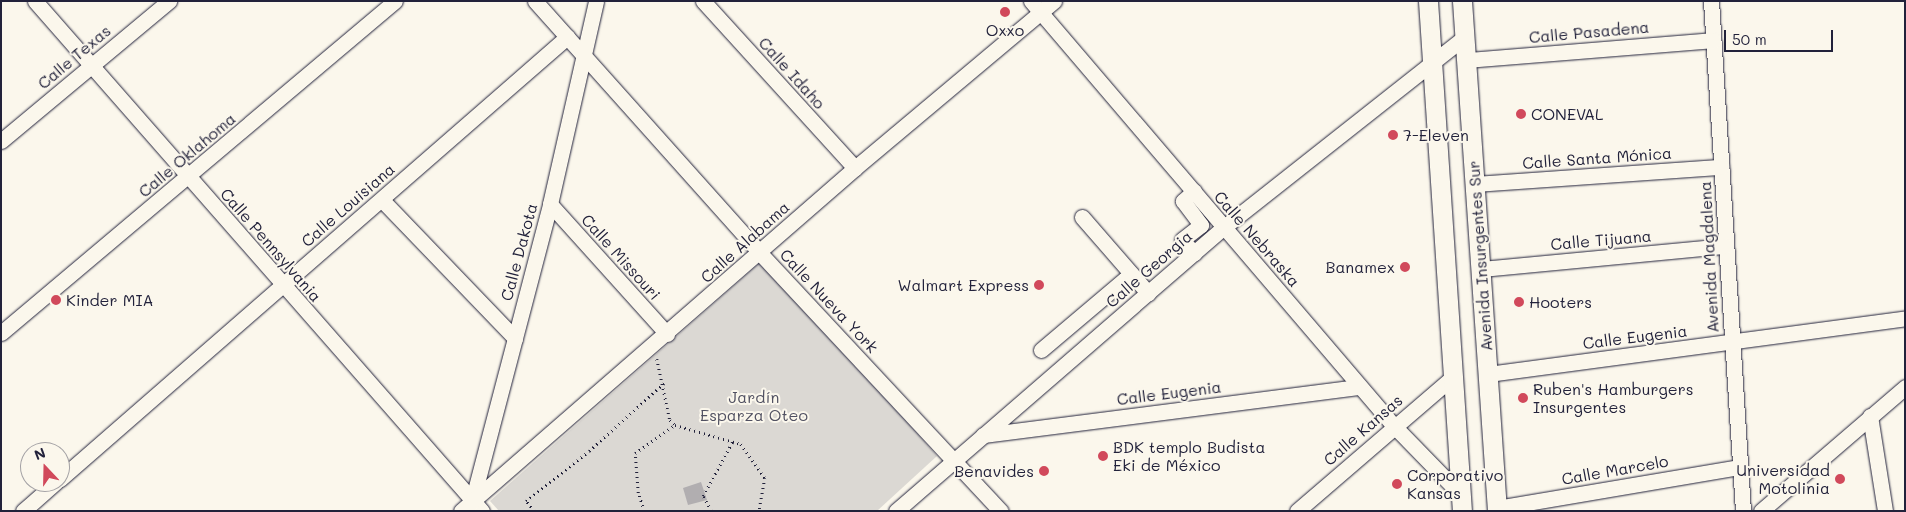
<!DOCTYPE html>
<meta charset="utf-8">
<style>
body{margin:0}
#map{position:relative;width:1906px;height:512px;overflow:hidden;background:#fbf7ec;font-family:Mali,sans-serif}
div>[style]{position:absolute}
.green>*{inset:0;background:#dbd8d3}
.water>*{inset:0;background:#b1aeb0}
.path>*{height:2.5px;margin-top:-1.25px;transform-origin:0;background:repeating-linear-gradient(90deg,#22223b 0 1px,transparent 0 5px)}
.roads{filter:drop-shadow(0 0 1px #22223b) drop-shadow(0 0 1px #22223b)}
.minor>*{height:15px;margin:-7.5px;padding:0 7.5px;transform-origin:7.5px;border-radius:7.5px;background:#fbf7ec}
.major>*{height:19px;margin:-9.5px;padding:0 9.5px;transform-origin:9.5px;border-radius:9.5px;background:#fbf7ec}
.dots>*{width:14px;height:14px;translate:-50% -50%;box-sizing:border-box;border:2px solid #fbf7ec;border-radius:50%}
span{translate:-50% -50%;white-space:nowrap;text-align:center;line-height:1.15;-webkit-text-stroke:4px #fbf7ec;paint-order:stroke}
.poi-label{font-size:16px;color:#22223b}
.left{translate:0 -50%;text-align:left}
.right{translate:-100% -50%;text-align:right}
.street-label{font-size:16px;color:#22223b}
.park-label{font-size:16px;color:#505061}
.frame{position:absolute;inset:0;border:2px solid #22223b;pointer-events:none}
.north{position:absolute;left:20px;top:442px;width:50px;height:50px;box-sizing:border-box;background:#fbf7ec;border:1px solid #a4a2a5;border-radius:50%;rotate:339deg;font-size:14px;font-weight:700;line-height:20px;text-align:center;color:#22223b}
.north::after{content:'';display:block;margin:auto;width:18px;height:22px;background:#d1495b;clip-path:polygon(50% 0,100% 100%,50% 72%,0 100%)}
.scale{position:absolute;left:1724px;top:30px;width:109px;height:22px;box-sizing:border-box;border:2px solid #22223b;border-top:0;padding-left:6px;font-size:15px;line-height:18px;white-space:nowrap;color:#22223b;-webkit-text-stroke:4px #fbf7ec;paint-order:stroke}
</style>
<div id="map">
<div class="green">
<div style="clip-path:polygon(765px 258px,937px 456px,877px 511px,499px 511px,490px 501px)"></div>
</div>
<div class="water">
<div style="clip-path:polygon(701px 482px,707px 500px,688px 505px,683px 488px)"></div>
</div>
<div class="path">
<div style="left:657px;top:359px;width:62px;rotate:78deg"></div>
<div style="left:670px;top:420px;width:7px;rotate:45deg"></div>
<div style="left:675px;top:425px;width:69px;rotate:16.1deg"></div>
<div style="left:741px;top:444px;width:42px;rotate:54.8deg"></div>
<div style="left:765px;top:478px;width:34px;rotate:100deg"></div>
<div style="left:534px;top:511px;width:13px;rotate:-129deg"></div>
<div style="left:526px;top:501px;width:80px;rotate:-38.4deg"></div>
<div style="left:589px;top:451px;width:101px;rotate:-42.2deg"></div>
<div style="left:644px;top:511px;width:19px;rotate:-108deg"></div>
<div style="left:638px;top:493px;width:40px;rotate:-94.3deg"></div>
<div style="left:635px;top:453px;width:49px;rotate:-35deg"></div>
<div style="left:711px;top:511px;width:17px;rotate:-118deg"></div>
<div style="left:703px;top:496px;width:63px;rotate:-61.4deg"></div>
</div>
<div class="roads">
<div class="minor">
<div style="left:35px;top:1px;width:678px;rotate:48.77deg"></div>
<div style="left:535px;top:1px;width:338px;rotate:48.2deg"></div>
<div style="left:760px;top:253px;width:353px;rotate:47deg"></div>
<div style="left:703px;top:1px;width:226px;rotate:47.7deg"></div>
<div style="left:1031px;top:1px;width:559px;rotate:49.5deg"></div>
<div style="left:1394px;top:426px;width:96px;rotate:45.8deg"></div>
<div style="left:1711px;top:1px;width:511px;rotate:86.41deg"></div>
<div style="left:1467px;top:60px;width:247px;rotate:-4.6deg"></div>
<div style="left:1px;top:141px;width:219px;rotate:-39.8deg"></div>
<div style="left:1475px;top:184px;width:247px;rotate:-4deg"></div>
<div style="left:1194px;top:191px;width:15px;rotate:138deg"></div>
<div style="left:1183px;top:201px;width:30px;rotate:53deg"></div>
<div style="left:1201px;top:225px;width:24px;rotate:142deg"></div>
<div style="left:1182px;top:240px;width:18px;rotate:47deg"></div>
<div style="left:382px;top:200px;width:192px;rotate:46.1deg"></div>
<div style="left:550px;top:204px;width:175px;rotate:48deg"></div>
<div style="left:1082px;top:217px;width:101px;rotate:49deg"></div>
<div style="left:1481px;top:269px;width:246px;rotate:-5.4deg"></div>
<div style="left:1px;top:333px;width:515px;rotate:-40.12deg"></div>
<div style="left:1041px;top:350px;width:118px;rotate:-40.2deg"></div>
<div style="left:1488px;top:374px;width:421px;rotate:-7.6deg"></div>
<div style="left:1870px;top:416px;width:96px;rotate:81deg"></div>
<div style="left:983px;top:435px;width:380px;rotate:-7.3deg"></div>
<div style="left:60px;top:479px;width:673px;rotate:-41.08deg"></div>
<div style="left:472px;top:502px;width:308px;rotate:-75.3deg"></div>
<div style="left:550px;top:204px;width:208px;rotate:-77.2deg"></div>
<div style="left:1497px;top:508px;width:245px;rotate:-9.6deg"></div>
<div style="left:23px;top:511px;width:44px;rotate:-41.3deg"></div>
<div style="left:461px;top:511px;width:522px;rotate:-41.04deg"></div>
<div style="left:855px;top:168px;width:260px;rotate:-40deg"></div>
<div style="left:896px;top:511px;width:434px;rotate:-40.9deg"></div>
<div style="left:1224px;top:227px;width:307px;rotate:-38.3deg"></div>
<div style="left:1297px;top:511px;width:206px;rotate:-40.7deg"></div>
<div style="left:1761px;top:511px;width:190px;rotate:-40.7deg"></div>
</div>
<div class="major">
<div style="left:1428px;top:1px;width:511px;rotate:86.19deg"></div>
<div style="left:1462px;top:1px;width:511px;rotate:86.07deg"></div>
</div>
</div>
<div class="dots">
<div style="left:1005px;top:12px;background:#d1495b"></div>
<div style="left:1521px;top:114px;background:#d1495b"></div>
<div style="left:1393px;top:135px;background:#d1495b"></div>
<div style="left:1405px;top:267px;background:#d1495b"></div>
<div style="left:1039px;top:285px;background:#d1495b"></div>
<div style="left:56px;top:300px;background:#d1495b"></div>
<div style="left:1519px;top:302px;background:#d1495b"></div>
<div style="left:1523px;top:398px;background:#d1495b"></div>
<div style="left:1103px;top:456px;background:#d1495b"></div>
<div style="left:1044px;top:471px;background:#d1495b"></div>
<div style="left:1840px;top:479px;background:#d1495b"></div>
<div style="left:1397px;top:484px;background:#d1495b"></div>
</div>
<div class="poi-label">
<span style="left:1005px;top:30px">Oxxo</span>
<span class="left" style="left:1531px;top:114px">CONEVAL</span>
<span class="left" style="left:1403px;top:135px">7-Eleven</span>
<span class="right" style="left:1395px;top:267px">Banamex</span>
<span class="right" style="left:1029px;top:285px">Walmart Express</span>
<span class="left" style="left:66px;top:300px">Kinder MIA</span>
<span class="left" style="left:1529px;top:302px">Hooters</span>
<span class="left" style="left:1533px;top:398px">Ruben's Hamburgers<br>Insurgentes</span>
<span class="left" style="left:1113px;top:456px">BDK templo Budista<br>Eki de México</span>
<span class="right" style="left:1830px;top:479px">Universidad<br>Motolinia</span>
<span class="right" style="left:1034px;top:471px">Benavides</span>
<span class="left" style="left:1407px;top:484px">Corporativo<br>Kansas</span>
</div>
<div class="street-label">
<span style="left:1589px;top:32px;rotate:-5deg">Calle Pasadena</span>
<span style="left:74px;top:57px;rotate:-40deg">Calle Texas</span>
<span style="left:792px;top:73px;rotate:48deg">Calle Idaho</span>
<span style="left:187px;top:155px;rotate:-40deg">Calle Oklahoma</span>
<span style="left:1597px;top:158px;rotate:-4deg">Calle Santa Mónica</span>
<span style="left:348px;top:205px;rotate:-41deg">Calle Louisiana</span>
<span style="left:1257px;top:239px;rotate:49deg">Calle Nebraska</span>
<span style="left:1601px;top:240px;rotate:-5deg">Calle Tijuana</span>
<span style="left:745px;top:242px;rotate:-42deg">Calle Alabama</span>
<span style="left:271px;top:245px;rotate:49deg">Calle Pennsylvania</span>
<span style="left:519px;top:252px;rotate:-75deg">Calle Dakota</span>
<span style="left:1480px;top:256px;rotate:-94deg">Avenida Insurgentes Sur</span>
<span style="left:621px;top:257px;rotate:48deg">Calle Missouri</span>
<span style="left:1709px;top:257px;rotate:-93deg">Avenida Magdalena</span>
<span style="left:1149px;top:269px;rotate:-41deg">Calle Georgia</span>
<span style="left:829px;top:301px;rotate:47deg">Calle Nueva York</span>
<span style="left:1635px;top:337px;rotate:-7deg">Calle Eugenia</span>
<span style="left:1169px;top:393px;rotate:-7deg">Calle Eugenia</span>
<span style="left:1363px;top:430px;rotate:-41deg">Calle Kansas</span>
<span style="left:1615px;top:470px;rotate:-10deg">Calle Marcelo</span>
</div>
<div class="park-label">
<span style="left:754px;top:406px">Jardín<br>Esparza Oteo</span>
</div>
<div class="frame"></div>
<div class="north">N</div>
<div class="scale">50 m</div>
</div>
